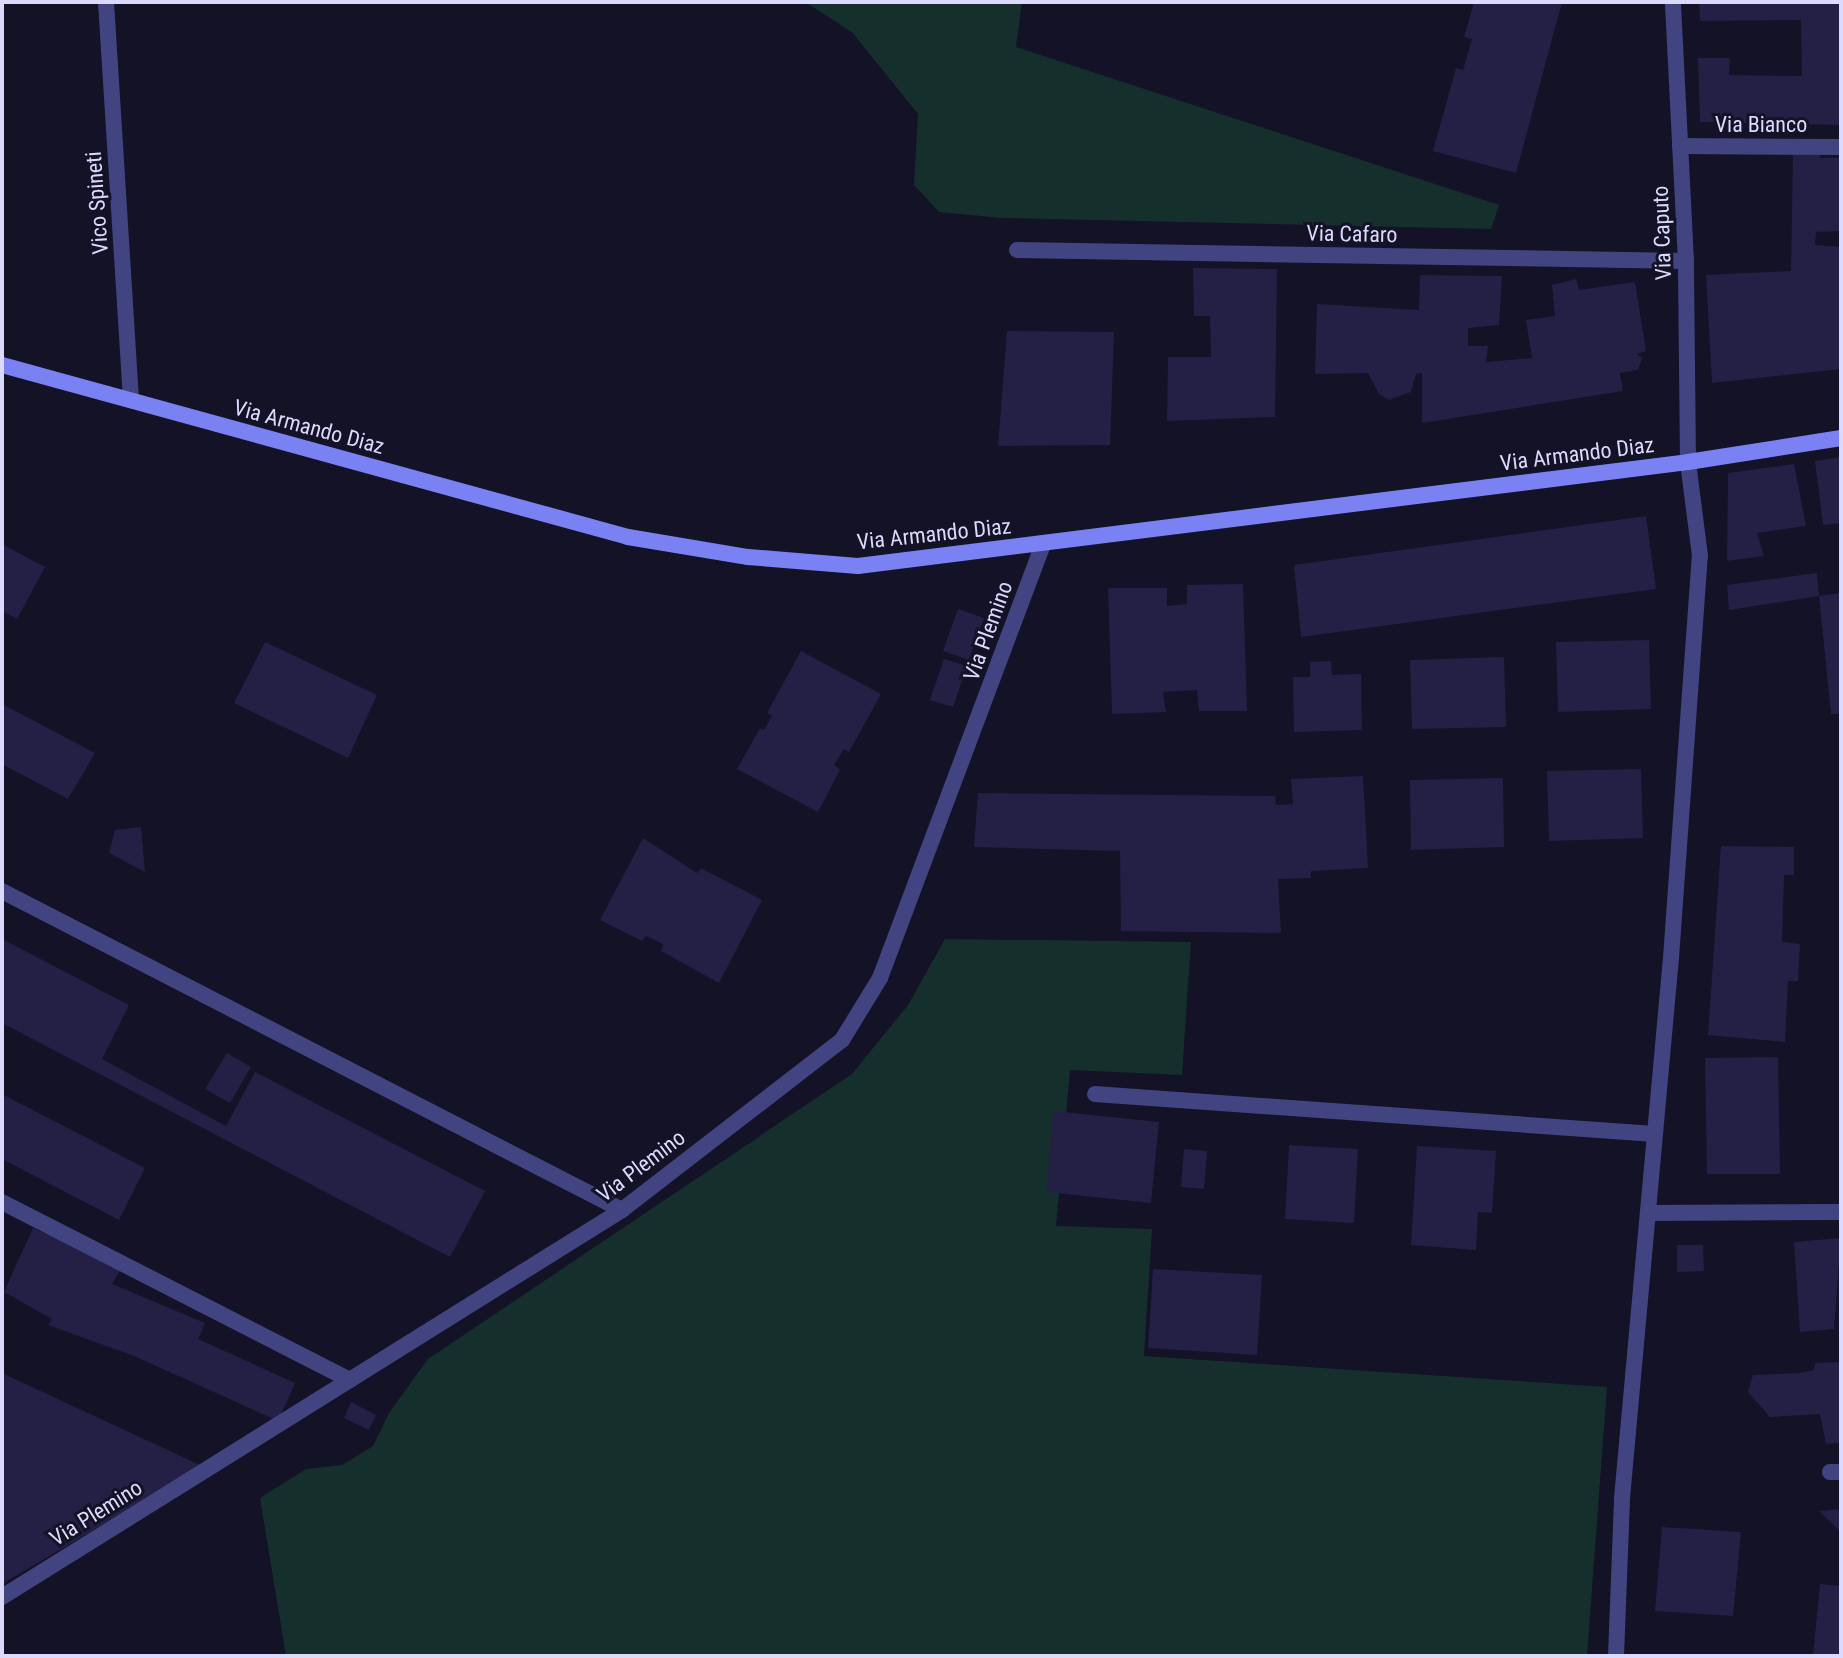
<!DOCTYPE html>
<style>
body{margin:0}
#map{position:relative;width:1843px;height:1658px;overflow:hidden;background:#131226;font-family:"Roboto Condensed",sans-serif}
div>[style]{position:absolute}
.green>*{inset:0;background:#152f2c}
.building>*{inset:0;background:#241f45}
.street>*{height:16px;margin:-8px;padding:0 8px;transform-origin:8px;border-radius:8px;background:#414480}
.secondary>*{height:16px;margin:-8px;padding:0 8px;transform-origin:8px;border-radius:8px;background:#7981f3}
span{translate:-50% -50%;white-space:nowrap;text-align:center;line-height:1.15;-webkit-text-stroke:6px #131226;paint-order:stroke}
.street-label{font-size:22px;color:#dbdafc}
.frame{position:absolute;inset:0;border:4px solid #dbdafc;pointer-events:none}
</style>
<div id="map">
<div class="green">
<div style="clip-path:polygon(805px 2px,1022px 2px,1016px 47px,1499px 205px,1491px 229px,1002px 218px,939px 212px,914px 185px,918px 114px,852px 32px)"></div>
<div style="clip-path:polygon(945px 939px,1191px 942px,1182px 1075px,1070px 1070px,1056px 1226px,1152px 1229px,1144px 1356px,1607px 1387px,1587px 1656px,286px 1656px,260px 1498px,306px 1469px,342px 1465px,373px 1446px,389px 1413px,428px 1359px,852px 1074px,908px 1005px)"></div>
</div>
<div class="building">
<div style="clip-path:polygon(1474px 2px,1562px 2px,1516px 173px,1433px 151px,1456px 68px,1463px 70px,1472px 39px,1464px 37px)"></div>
<div style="clip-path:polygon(1699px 2px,1841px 2px,1841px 125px,1700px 122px,1698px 58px,1730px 58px,1729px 75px,1802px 76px,1801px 20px,1700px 21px)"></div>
<div style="clip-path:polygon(1821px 153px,1820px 158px,1841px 158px,1841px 231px,1816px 232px,1815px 245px,1841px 247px,1841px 369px,1712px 383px,1706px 275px,1791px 271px,1793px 155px)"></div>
<div style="clip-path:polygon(1193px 268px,1277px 269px,1275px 417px,1167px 421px,1168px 357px,1211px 357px,1210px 316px,1194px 316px)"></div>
<div style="clip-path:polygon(1420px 275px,1502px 276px,1499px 325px,1468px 328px,1468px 346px,1488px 346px,1486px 362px,1532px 358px,1526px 320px,1555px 316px,1552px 285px,1576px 279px,1579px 290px,1635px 282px,1646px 351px,1637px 354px,1642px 358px,1638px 370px,1620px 373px,1623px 391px,1422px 423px,1422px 373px,1416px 374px,1411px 392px,1389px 400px,1379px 394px,1368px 373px,1315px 374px,1317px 304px,1419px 310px)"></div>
<div style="clip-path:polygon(1007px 331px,1114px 332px,1110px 445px,998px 446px)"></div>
<div style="clip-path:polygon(1841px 457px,1841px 523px,1823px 525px,1815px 461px)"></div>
<div style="clip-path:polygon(1794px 464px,1806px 526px,1757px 533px,1764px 556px,1727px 561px,1728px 473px)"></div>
<div style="clip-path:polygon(1646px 516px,1656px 589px,1301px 637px,1294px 565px)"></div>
<div style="clip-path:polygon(2px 544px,45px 567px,17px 619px,2px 611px)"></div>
<div style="clip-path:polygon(1817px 573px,1819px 596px,1729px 610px,1727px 585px)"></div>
<div style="clip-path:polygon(1243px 584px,1247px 711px,1199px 711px,1197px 690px,1163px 692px,1166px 712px,1112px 714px,1108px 588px,1167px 588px,1167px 606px,1187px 604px,1187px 585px)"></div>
<div style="clip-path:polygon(1841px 593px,1841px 714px,1831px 714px,1819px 596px)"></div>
<div style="clip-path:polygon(958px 609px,984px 618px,969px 660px,943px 651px)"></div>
<div style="clip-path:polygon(1649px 640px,1651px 709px,1558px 712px,1556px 642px)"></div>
<div style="clip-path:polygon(265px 642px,377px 695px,348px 758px,234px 703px)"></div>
<div style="clip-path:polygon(801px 651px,881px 694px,849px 752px,844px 749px,834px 765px,840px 770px,818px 812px,737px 769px,760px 728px,764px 730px,772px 716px,767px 713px)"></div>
<div style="clip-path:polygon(1504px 657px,1506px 727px,1412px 729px,1410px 660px)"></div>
<div style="clip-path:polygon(944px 659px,967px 666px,953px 707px,930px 700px)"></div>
<div style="clip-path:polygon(1331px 661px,1332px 675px,1361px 674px,1362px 730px,1294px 732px,1293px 677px,1310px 677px,1310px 662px)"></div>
<div style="clip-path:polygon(2px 704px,95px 753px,68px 799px,2px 764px)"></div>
<div style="clip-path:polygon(1641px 769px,1643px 838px,1549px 841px,1547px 771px)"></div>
<div style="clip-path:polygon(1363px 776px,1368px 868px,1311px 871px,1311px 878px,1278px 879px,1281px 933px,1121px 931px,1120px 851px,974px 847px,978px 793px,1275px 796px,1276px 805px,1293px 804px,1291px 779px)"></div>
<div style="clip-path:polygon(1503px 778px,1504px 847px,1411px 850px,1410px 780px)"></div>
<div style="clip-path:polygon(141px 827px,145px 872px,109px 853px,115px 830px)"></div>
<div style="clip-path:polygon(643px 838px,697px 873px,701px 868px,762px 900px,719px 983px,661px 951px,663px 944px,646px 936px,642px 941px,600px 920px)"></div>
<div style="clip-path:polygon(1721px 846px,1794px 847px,1794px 875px,1784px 875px,1782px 942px,1800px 944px,1798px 981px,1788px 981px,1785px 1042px,1708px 1035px)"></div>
<div style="clip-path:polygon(2px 939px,129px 1005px,102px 1059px,226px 1126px,255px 1072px,485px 1191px,450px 1257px,2px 1023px)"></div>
<div style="clip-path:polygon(227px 1053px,251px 1067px,230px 1103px,205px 1089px)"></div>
<div style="clip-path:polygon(1778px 1057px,1780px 1174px,1707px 1174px,1705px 1058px)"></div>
<div style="clip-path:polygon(2px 1094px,145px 1168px,119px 1220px,2px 1159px)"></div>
<div style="clip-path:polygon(1053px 1111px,1159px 1122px,1151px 1203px,1047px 1192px)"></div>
<div style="clip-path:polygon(1289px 1145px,1358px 1149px,1354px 1223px,1285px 1219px)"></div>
<div style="clip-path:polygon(1417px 1146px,1496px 1151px,1492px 1213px,1478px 1212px,1476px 1250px,1411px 1245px)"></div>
<div style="clip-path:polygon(1184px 1149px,1207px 1151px,1204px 1189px,1181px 1187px)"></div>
<div style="clip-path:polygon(33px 1228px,122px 1267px,112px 1284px,205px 1323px,198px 1339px,295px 1383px,278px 1421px,134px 1356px,48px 1325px,52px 1319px,4px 1292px)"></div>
<div style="clip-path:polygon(1841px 1238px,1834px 1329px,1800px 1332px,1794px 1242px)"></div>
<div style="clip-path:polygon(1677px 1245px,1703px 1245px,1704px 1271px,1677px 1272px)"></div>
<div style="clip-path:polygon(1153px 1269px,1262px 1275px,1257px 1355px,1148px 1348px)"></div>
<div style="clip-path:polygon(1841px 1362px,1841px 1443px,1826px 1444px,1820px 1414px,1770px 1417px,1748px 1392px,1753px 1375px,1800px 1373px,1814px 1370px,1815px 1363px)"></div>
<div style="clip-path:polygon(2px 1373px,202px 1466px,2px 1584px)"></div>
<div style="clip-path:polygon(351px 1402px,376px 1415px,369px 1430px,344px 1418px)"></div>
<div style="clip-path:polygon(1841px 1509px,1841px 1532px,1819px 1511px)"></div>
<div style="clip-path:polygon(1662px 1527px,1741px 1532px,1733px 1616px,1655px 1611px)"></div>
<div style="clip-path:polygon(1820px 1584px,1841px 1586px,1841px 1656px,1813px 1656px)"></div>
</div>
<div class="street">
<div style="left:106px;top:2px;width:399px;rotate:86.4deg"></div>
<div style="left:1680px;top:146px;width:161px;rotate:0.4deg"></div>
<div style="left:1017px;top:250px;width:669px;rotate:0.94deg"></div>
<div style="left:2px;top:891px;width:697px;rotate:27.23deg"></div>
<div style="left:1095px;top:1094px;width:561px;rotate:4.09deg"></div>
<div style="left:2px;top:1202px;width:391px;rotate:27.1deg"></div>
<div style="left:1648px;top:1213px;width:193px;rotate:-0.3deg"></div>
<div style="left:1830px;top:1472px;width:11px"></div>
<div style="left:2px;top:1597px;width:731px;rotate:-31.97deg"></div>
<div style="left:622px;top:1210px;width:278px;rotate:-37.7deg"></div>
<div style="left:842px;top:1040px;width:73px;rotate:-58.5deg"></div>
<div style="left:880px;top:978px;width:464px;rotate:-69.4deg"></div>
<div style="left:1616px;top:1656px;width:158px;rotate:-87.8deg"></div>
<div style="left:1622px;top:1498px;width:542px;rotate:-84.82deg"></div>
<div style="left:1671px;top:958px;width:403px;rotate:-85.9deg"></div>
<div style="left:1700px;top:556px;width:95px;rotate:-97.3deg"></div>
<div style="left:1688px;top:462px;width:201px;rotate:-90.6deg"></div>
<div style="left:1686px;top:261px;width:259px;rotate:-92.9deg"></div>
</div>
<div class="secondary">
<div style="left:2px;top:365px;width:649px;rotate:15.36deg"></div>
<div style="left:628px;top:537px;width:122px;rotate:9.5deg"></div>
<div style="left:748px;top:557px;width:110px;rotate:4.7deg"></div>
<div style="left:858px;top:566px;width:836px;rotate:-7.14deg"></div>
<div style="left:1688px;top:462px;width:155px;rotate:-8.9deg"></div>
</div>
<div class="street-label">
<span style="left:1761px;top:125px">Via Bianco</span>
<span style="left:97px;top:203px;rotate:-94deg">Vico Spineti</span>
<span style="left:1662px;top:233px;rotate:-92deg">Via Caputo</span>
<span style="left:1352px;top:234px;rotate:1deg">Via Cafaro</span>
<span style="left:309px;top:427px;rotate:15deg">Via Armando Diaz</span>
<span style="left:1577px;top:454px;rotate:-7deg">Via Armando Diaz</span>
<span style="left:934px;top:534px;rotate:-6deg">Via Armando Diaz</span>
<span style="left:988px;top:631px;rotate:-70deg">Via Plemino</span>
<span style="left:641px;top:1166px;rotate:-37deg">Via Plemino</span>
<span style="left:96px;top:1513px;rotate:-32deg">Via Plemino</span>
</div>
<div class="frame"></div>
</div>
